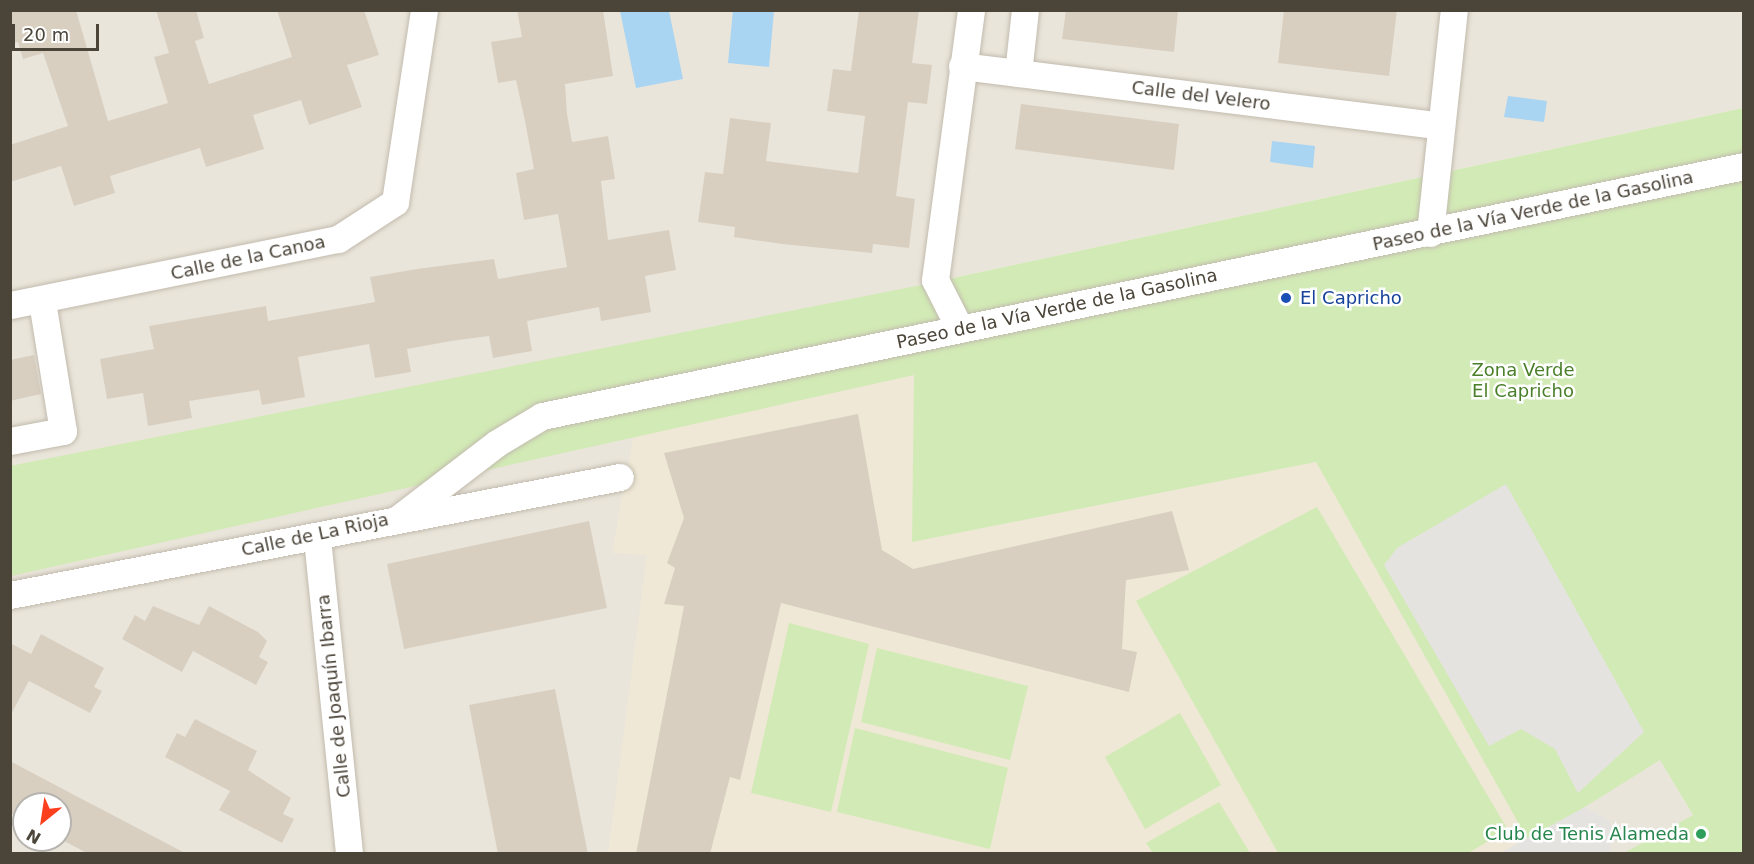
<!DOCTYPE html>
<meta charset="utf-8">
<style>
body{margin:0}
#map{position:relative;width:1754px;height:864px;overflow:hidden;background:#f6f3ec;font-family:"DejaVu Sans",sans-serif}
div>[style]{position:absolute}
.residential>*{inset:0;background:#eae5da}
.education>*{inset:0;background:#efe8d6}
.green>*{inset:0;background:#d2eab5}
.parking>*{inset:0;background:#e5e3e0}
.water>*{inset:0;background:#a9d4f2}
.building>*{inset:0;background:#d8cfc1}
.roads{filter:drop-shadow(0 0 2px #c2bbae) drop-shadow(0 0 2px #c2bbae)}
.street>*{height:27px;margin:-13.5px;padding:0 13.5px;transform-origin:13.5px;border-radius:13.5px;background:#fff}
.dots>*{width:16px;height:16px;translate:-50% -50%;box-sizing:border-box;border:3px solid #fff;border-radius:50%}
span{translate:-50% -50%;white-space:nowrap;text-align:center;line-height:1.15;-webkit-text-stroke:5px #fff;paint-order:stroke}
.street-label{font-size:18px;color:#4b4439}
.transit-label{font-size:18px;color:#164399}
.left{translate:0 -50%;text-align:left}
.park-label{font-size:18px;color:#4a7f2a}
.leisure-label{font-size:18px;color:#27864d}
.right{translate:-100% -50%;text-align:right}
.frame{position:absolute;inset:0;border:12px solid #4b4439;pointer-events:none}
.north{position:absolute;left:12px;top:792px;width:60px;height:60px;box-sizing:border-box;background:#fff;border:2px solid #b7b4b0;border-radius:50%;rotate:210deg;font-size:16px;font-weight:700;line-height:24px;text-align:center;color:#4b4439}
.north::after{content:'';display:block;margin:auto;width:21px;height:27px;background:#fc3f1d;clip-path:polygon(50% 0,100% 100%,50% 72%,0 100%)}
.scale{position:absolute;left:12px;top:24px;width:87px;height:27px;box-sizing:border-box;border:3px solid #4b4439;border-top:0;padding-left:8px;font-size:18px;line-height:21px;white-space:nowrap;color:#4b4439;-webkit-text-stroke:4px #fff;paint-order:stroke}
</style>
<div id="map">
<div class="residential">
<div style="clip-path:polygon(evenodd,10px 11px,1743px 11px,1743px 108px,916px 286px,912px 542px,1316px 462px,1529px 842px,1660px 759px,1693px 815px,1743px 853px,11px 853px,10px 11px,24px 804px,60px 804px,60px 840px,24px 840px,24px 804px)"></div>
</div>
<div class="education">
<div style="clip-path:polygon(915px 375px,912px 542px,1316px 462px,1529px 842px,1507px 854px,608px 854px,647px 555px,612px 553px,634px 434px)"></div>
</div>
<div class="green">
<div style="clip-path:polygon(1743px 108px,1743px 853px,1624px 853px,1693px 815px,1660px 760px,1529px 842px,1316px 462px,912px 542px,914px 375px,11px 576px,10px 466px,916px 286px)"></div>
<div style="clip-path:polygon(1317px 507px,1508px 830px,1468px 853px,1278px 853px,1136px 601px)"></div>
<div style="clip-path:polygon(789px 623px,869px 644px,831px 812px,751px 793px)"></div>
<div style="clip-path:polygon(877px 648px,1028px 686px,1010px 760px,861px 722px)"></div>
<div style="clip-path:polygon(1180px 713px,1221px 785px,1145px 829px,1105px 757px)"></div>
<div style="clip-path:polygon(855px 728px,1008px 768px,990px 849px,837px 812px)"></div>
<div style="clip-path:polygon(1219px 802px,1250px 853px,1153px 853px,1146px 843px)"></div>
</div>
<div class="parking">
<div style="clip-path:polygon(1506px 484px,1644px 732px,1578px 793px,1555px 749px,1521px 729px,1489px 746px,1384px 565px,1397px 548px)"></div>
<div style="clip-path:polygon(1585px 807px,1611px 822px,1610px 853px,1500px 853px)"></div>
</div>
<div class="water">
<div style="clip-path:polygon(733px 10px,774px 11px,769px 67px,728px 63px)"></div>
<div style="clip-path:polygon(620px 11px,669px 11px,683px 79px,636px 88px)"></div>
<div style="clip-path:polygon(1508px 96px,1547px 101px,1544px 122px,1504px 117px)"></div>
<div style="clip-path:polygon(1272px 141px,1315px 146px,1313px 168px,1270px 162px)"></div>
</div>
<div class="building">
<div style="clip-path:polygon(10px 10px,76px 10px,108px 121px,168px 103px,154px 57px,169px 53px,156px 10px,196px 10px,204px 38px,195px 41px,209px 84px,292px 57px,277px 10px,364px 10px,379px 55px,347px 65px,362px 107px,309px 125px,301px 100px,253px 115px,264px 149px,206px 167px,200px 148px,110px 176px,115px 193px,74px 206px,61px 166px,10px 182px,10px 145px,68px 126px,43px 53px,23px 59px,18px 42px,10px 44px)"></div>
<div style="clip-path:polygon(517px 10px,603px 10px,613px 76px,565px 84px,567px 114px,572px 142px,608px 136px,615px 179px,601px 181px,608px 240px,669px 230px,676px 270px,645px 276px,651px 312px,601px 321px,599px 307px,527px 321px,532px 351px,493px 358px,489px 336px,451px 341px,407px 349px,411px 372px,375px 378px,369px 344px,298px 357px,305px 397px,262px 405px,259px 390px,189px 401px,192px 418px,148px 426px,143px 393px,107px 399px,100px 359px,154px 349px,149px 326px,266px 306px,268px 321px,375px 302px,370px 277px,417px 269px,494px 259px,498px 279px,567px 267px,558px 214px,524px 220px,516px 173px,534px 169px,525px 121px,516px 80px,498px 83px,491px 42px,522px 37px)"></div>
<div style="clip-path:polygon(859px 10px,919px 10px,912px 63px,932px 65px,927px 104px,908px 102px,896px 196px,915px 199px,909px 248px,873px 244px,872px 253px,782px 244px,734px 237px,735px 227px,698px 222px,705px 172px,723px 174px,730px 118px,771px 123px,766px 161px,858px 173px,865px 116px,827px 111px,833px 69px,851px 71px)"></div>
<div style="clip-path:polygon(1066px 10px,1178px 10px,1174px 52px,1062px 39px)"></div>
<div style="clip-path:polygon(1284px 10px,1397px 10px,1389px 76px,1278px 63px)"></div>
<div style="clip-path:polygon(1021px 104px,1179px 124px,1174px 170px,1015px 149px)"></div>
<div style="clip-path:polygon(34px 355px,41px 394px,10px 401px,10px 360px)"></div>
<div style="clip-path:polygon(858px 414px,882px 550px,913px 569px,1172px 511px,1189px 570px,1126px 580px,1122px 649px,1137px 652px,1129px 692px,781px 603px,740px 780px,730px 777px,710px 854px,636px 854px,684px 606px,664px 604px,675px 568px,667px 563px,684px 518px,664px 453px)"></div>
<div style="clip-path:polygon(589px 521px,607px 608px,404px 649px,387px 564px)"></div>
<div style="clip-path:polygon(153px 606px,199px 625px,209px 606px,258px 632px,267px 641px,259px 657px,268px 662px,256px 685px,193px 651px,182px 672px,122px 639px,135px 615px,145px 621px)"></div>
<div style="clip-path:polygon(41px 634px,104px 668px,94px 687px,102px 691px,90px 713px,29px 681px,10px 716px,10px 643px,31px 654px)"></div>
<div style="clip-path:polygon(555px 689px,588px 854px,498px 854px,469px 705px)"></div>
<div style="clip-path:polygon(195px 719px,257px 751px,248px 770px,291px 798px,283px 814px,294px 819px,282px 843px,219px 810px,230px 791px,165px 757px,177px 733px,185px 737px)"></div>
<div style="clip-path:polygon(10px 761px,78px 797px,187px 854px,89px 854px,60px 839px,60px 804px,24px 804px,24px 820px,10px 813px)"></div>
</div>
<div class="roads">
<div class="street">
<div style="left:962px;top:66px;width:481px;rotate:7.1deg"></div>
<div style="left:1018px;top:73px;width:63px;rotate:-83.7deg"></div>
<div style="left:1430px;top:233px;width:224px;rotate:-83.9deg"></div>
<div style="left:10px;top:305px;width:335px;rotate:-11.4deg"></div>
<div style="left:338px;top:239px;width:68px;rotate:-33deg"></div>
<div style="left:395px;top:202px;width:194px;rotate:-81.4deg"></div>
<div style="left:960px;top:329px;width:55px;rotate:-117deg"></div>
<div style="left:935px;top:280px;width:272px;rotate:-82.4deg"></div>
<div style="left:10px;top:441px;width:54px;rotate:-10.7deg"></div>
<div style="left:63px;top:431px;width:132px;rotate:-99.2deg"></div>
<div style="left:399px;top:518px;width:123px;rotate:-37.4deg"></div>
<div style="left:497px;top:443px;width:52px;rotate:-31deg"></div>
<div style="left:542px;top:416px;width:1228px;rotate:-11.75deg"></div>
<div style="left:317px;top:538px;width:318px;rotate:84.2deg"></div>
<div style="left:10px;top:595px;width:621px;rotate:-10.95deg"></div>
</div>
</div>
<div class="dots">
<div style="left:1286px;top:298px;background:#1a4fb4"></div>
<div style="left:1701px;top:834px;background:#2e9e5b"></div>
</div>
<div class="street-label">
<span style="left:1201px;top:96px;rotate:7deg">Calle del Velero</span>
<span style="left:1533px;top:211px;rotate:-12deg">Paseo de la Vía Verde de la Gasolina</span>
<span style="left:248px;top:258px;rotate:-12deg">Calle de la Canoa</span>
<span style="left:1057px;top:309px;rotate:-12deg">Paseo de la Vía Verde de la Gasolina</span>
<span style="left:315px;top:535px;rotate:-12deg">Calle de La Rioja</span>
<span style="left:334px;top:696px;rotate:-96deg">Calle de Joaquín Ibarra</span>
</div>
<div class="transit-label">
<span class="left" style="left:1300px;top:298px">El Capricho</span>
</div>
<div class="park-label">
<span style="left:1523px;top:381px">Zona Verde<br>El Capricho</span>
</div>
<div class="leisure-label">
<span class="right" style="left:1689px;top:834px">Club de Tenis Alameda</span>
</div>
<div class="frame"></div>
<div class="north">N</div>
<div class="scale">20 m</div>
</div>
